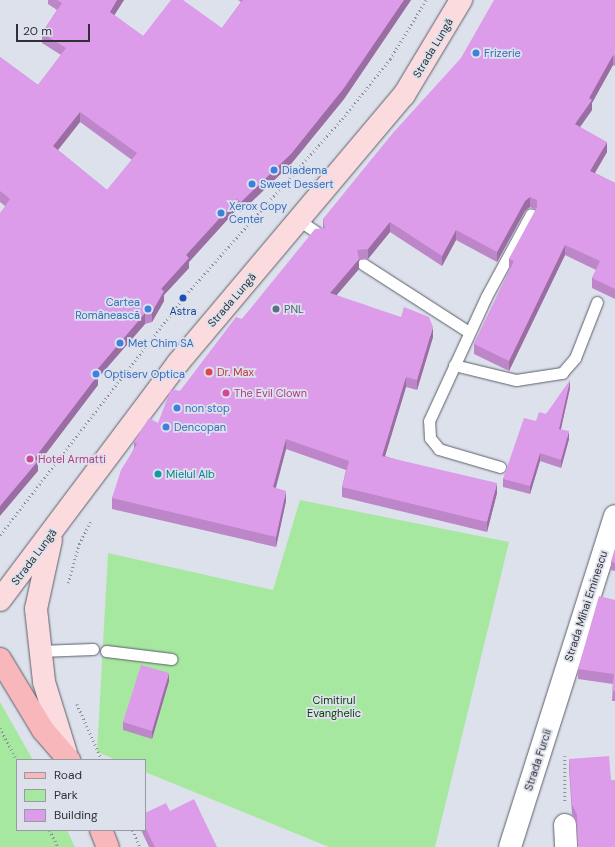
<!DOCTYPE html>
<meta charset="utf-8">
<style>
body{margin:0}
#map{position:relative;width:615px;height:847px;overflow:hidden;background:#dde1ec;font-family:"DM Sans",sans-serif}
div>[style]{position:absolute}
.green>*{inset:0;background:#a7e8a0}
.path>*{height:2.5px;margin-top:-1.25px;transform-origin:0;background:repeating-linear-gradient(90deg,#8d9098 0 1px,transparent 0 4px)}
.roads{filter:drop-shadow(0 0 1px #5b5f69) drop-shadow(0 0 1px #5b5f69)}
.service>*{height:11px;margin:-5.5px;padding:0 5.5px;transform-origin:5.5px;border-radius:5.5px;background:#fff}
.minor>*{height:22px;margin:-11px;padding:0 11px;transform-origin:11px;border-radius:11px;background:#fff}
.secondary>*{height:22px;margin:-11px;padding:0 11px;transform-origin:11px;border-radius:11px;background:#fbdbdd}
.primary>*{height:22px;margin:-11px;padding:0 11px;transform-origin:11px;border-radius:11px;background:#f7b7bb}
.wall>*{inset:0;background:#bd86c8}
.shaded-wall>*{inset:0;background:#9a6da3}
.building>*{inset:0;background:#dc9ce9}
.dots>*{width:11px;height:11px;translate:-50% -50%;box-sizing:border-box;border:2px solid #dde1ec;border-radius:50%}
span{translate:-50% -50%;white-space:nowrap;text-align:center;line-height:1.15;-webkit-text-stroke:3.5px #dde1ec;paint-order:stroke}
.street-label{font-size:11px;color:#303136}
.shop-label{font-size:11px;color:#366cbe}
.left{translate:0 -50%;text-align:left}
.right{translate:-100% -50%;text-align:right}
.service-label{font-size:11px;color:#4e5e75}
.transit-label{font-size:11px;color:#164399}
.health-label{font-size:11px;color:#be3a42}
.hotel-label{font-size:11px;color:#b23c85}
.culture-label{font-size:11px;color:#0d838f}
.park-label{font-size:11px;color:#0b3b07}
.legend{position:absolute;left:16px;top:759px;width:130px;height:72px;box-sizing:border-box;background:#dde1ec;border:1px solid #989ba3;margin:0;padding:5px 7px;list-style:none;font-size:12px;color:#303136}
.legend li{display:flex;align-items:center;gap:8px;height:20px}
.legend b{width:20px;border:1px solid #989ba3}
.scale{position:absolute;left:16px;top:24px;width:74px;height:18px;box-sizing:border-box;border:2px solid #303136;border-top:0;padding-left:5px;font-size:12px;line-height:14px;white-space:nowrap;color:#303136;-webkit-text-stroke:3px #dde1ec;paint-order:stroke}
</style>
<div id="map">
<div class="green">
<div style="clip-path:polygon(300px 500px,509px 542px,435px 847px,329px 847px,145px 772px,145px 760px,116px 760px,97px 752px,108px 553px,273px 590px)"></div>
<div style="clip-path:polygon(0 702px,33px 760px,17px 760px,17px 830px,67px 830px,75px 847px,0 847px)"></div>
</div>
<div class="path">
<div style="left:0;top:535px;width:299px;rotate:-52.3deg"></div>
<div style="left:183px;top:298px;width:239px;rotate:-48.4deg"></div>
<div style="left:342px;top:119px;width:77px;rotate:-51.3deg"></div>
<div style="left:390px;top:59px;width:69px;rotate:-58.6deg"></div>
<div style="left:68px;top:583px;width:41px;rotate:-74.2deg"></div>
<div style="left:79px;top:544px;width:25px;rotate:-63deg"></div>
<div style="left:77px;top:704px;width:61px;rotate:65.9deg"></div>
<div style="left:0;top:728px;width:36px;rotate:62deg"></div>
<div style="left:565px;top:756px;width:47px;rotate:90deg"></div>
<div style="left:50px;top:830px;width:19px;rotate:65deg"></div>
<div style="left:133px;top:830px;width:18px;rotate:68deg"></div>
</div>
<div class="roads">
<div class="service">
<div style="left:300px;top:221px;width:23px;rotate:34deg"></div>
<div style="left:363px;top:264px;width:126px;rotate:32.7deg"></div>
<div style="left:454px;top:365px;width:64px;rotate:13.6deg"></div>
<div style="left:516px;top:380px;width:47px;rotate:-8.7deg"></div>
<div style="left:562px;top:373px;width:20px;rotate:-49deg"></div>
<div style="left:575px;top:358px;width:60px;rotate:-68.6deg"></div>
<div style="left:500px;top:467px;width:64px;rotate:-163.6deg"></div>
<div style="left:439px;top:449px;width:14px;rotate:-129deg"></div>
<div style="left:430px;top:438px;width:17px;rotate:-93deg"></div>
<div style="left:429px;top:421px;width:136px;rotate:-65.3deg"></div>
<div style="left:486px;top:297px;width:94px;rotate:-61.5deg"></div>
<div style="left:39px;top:651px;width:54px;rotate:-2.1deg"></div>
<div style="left:106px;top:651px;width:66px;rotate:6.9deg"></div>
</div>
<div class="minor">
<div style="left:565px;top:825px;width:22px;rotate:87deg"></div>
<div style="left:510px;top:847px;width:347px;rotate:-72.4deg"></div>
</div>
<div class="secondary">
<div style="left:51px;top:540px;width:71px;rotate:102.3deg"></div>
<div style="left:36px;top:609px;width:73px;rotate:83.7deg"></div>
<div style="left:44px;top:682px;width:74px;rotate:72.8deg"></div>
<div style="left:0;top:600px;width:296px;rotate:-53.1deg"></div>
<div style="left:178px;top:363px;width:351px;rotate:-49.9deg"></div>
<div style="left:404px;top:95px;width:111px;rotate:-59deg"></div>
</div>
<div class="primary">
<div style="left:0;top:659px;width:83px;rotate:58.8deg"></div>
<div style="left:43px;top:730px;width:40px;rotate:49deg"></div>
<div style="left:101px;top:830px;width:18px;rotate:68deg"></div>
</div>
</div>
<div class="wall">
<div style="clip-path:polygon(evenodd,48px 0,124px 0,114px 15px,143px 36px,222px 28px,241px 2px,238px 0,411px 0,344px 99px,291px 164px,241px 212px,237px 209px,189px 262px,189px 268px,164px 295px,164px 301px,152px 322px,145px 324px,98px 378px,98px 385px,38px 464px,38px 471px,5px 206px,0 202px,0 57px,38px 85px,61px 55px,42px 43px,42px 33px,57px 10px,48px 4px,48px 0,80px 122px,132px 160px,107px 190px,58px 150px,80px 122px)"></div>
<div style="clip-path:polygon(615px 0,615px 66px,613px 65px,592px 103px,592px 110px,580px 127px,607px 152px,595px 173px,615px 183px,615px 299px,592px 288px,592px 278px,596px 270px,565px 255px,509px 371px,474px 354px,474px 344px,510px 269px,509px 269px,509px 259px,536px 210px,530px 207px,525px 211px,497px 262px,456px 240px,442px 266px,390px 232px,368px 259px,359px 260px,359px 269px,336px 295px,433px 337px,417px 390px,406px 387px,385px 456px,497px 493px,487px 532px,342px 497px,342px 487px,346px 470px,286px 449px,276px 488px,286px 501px,276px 547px,112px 509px,112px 498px,134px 448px,134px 442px,158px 423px,180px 391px,242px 319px,323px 228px,323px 219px)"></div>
<div style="clip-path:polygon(570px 388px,561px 429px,569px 439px,561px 468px,540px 461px,530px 494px,503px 487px,503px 479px,536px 421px,546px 414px)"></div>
<div style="clip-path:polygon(615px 549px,615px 571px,611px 570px,611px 562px)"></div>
<div style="clip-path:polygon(615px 600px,615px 701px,612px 701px,613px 684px,578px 679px,578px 669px)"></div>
<div style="clip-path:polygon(169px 681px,152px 739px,123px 730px,123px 722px)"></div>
<div style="clip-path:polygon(569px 759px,611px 780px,615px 847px,578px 847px,577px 824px,572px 814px,569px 769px)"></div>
<div style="clip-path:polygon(170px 811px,217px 847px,149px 847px,141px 830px,145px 830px,145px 813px)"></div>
</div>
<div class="shaded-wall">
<div style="clip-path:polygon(117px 0,124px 0,110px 22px,110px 12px)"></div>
<div style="clip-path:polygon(404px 0,411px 0,344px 99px,291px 164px,241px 212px,241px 202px)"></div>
<div style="clip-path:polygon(613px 55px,613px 65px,592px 103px,592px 110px,575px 134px,575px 124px)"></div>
<div style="clip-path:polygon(80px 112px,80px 122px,53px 156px,53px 146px)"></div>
<div style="clip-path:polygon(607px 142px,607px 152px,590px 181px,590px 171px)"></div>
<div style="clip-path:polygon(530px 197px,530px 207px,525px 211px,497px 262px,497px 252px,525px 201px)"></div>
<div style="clip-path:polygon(237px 199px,237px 209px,189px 262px,189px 268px,164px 295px,164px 301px,152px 322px,152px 312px,161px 289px,186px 255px)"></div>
<div style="clip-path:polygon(390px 222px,390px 232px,368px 259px,368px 249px)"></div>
<div style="clip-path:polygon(456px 230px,456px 240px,442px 266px,442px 256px)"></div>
<div style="clip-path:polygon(565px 245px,565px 255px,509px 371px,509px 361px)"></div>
<div style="clip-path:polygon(359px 259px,359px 269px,330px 303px,330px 293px)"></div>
<div style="clip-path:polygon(145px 313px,145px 324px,98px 378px,98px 385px,38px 464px,38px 471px,0 516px,0 506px,95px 372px)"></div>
<div style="clip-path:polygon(433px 327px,433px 337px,417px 390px,417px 380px)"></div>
<div style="clip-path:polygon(406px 377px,406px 387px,382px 466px,382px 456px)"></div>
<div style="clip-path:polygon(570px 380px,570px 388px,559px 437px,559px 429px)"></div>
<div style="clip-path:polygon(569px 431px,569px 439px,561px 468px,561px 460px)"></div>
<div style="clip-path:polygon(286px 439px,286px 449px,273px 497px,273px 487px)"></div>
<div style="clip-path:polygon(540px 453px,540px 461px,530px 494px,530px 486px)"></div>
<div style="clip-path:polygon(497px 483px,497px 493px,487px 532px,487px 522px)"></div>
<div style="clip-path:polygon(286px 491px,286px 501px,276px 547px,276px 537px)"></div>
<div style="clip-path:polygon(169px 673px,169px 681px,152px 739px,152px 731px)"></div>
</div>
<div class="building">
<div style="clip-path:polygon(evenodd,57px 0,117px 0,110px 12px,143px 36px,171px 0,183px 0,222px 28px,243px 0,404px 0,344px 88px,291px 154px,241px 202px,237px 199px,186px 255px,189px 258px,161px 289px,164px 291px,152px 312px,145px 313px,95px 372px,98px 375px,34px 459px,38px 461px,0 506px,0 213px,10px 199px,0 191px,0 57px,38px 85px,66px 48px,42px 33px,62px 3px,57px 0,80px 112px,137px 153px,107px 190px,53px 146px,80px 112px)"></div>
<div style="clip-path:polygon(494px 0,615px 0,615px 56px,613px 55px,589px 98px,592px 100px,575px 124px,607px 142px,590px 171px,615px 183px,615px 289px,592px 278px,600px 261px,565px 245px,509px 361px,474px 344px,514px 261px,509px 259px,537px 207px,537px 200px,530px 197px,525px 201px,497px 252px,456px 230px,442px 256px,390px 222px,368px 249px,357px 250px,359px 259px,330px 293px,401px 317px,404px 307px,429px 317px,433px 327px,417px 380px,406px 377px,382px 456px,497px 483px,487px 522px,342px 487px,349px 461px,286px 439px,273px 487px,286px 491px,276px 537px,112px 498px,121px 470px,137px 444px,134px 442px,149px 418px,158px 423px,171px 389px,180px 391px,236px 317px,242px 319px,315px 229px,325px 228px,323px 219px,392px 134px,461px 58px)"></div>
<div style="clip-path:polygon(570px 380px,559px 429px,569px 431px,561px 460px,540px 453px,530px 486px,503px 479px,524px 418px,536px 421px,539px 412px,546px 414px)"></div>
<div style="clip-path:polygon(615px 549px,615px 563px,611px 562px)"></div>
<div style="clip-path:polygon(599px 596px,615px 600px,615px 691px,612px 691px,614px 674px,578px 669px)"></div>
<div style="clip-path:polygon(141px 665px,169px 673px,152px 731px,123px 722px)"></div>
<div style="clip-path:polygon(609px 756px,611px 780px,615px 780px,615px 847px,578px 847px,578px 841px,577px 815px,572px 804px,569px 759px)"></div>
<div style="clip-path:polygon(194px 799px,217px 847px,155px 847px,145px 827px,145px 813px,166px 803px,170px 811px)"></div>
</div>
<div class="dots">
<div style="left:476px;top:53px;background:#3f7fe0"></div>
<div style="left:274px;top:170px;background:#3f7fe0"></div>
<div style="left:252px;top:184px;background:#3f7fe0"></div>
<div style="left:221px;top:213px;background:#3f7fe0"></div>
<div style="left:183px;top:298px;background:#1a4fb4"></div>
<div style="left:148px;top:309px;background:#3f7fe0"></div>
<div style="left:276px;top:309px;background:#5c6f8a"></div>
<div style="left:120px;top:343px;background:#3f7fe0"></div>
<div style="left:209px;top:372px;background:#e0444e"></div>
<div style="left:96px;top:374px;background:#3f7fe0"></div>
<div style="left:226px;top:393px;background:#d1479c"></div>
<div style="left:177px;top:408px;background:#3f7fe0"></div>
<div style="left:166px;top:427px;background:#3f7fe0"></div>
<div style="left:30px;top:459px;background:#d1479c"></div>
<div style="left:158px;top:474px;background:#0f9aa8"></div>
</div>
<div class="street-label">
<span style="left:433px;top:48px;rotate:-59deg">Strada Lungă</span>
<span style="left:232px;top:300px;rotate:-49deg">Strada Lungă</span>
<span style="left:34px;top:557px;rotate:-53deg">Strada Lungă</span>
<span style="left:586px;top:606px;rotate:-72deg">Strada Mihai Eminescu</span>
<span style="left:538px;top:760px;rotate:-72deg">Strada Furcii</span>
</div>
<div class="shop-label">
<span class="left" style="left:484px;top:53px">Frizerie</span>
<span class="left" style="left:282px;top:170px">Diadema</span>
<span class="left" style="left:260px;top:184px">Sweet Dessert</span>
<span class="left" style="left:229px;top:213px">Xerox Copy<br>Center</span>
<span class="right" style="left:140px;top:309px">Cartea<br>Românească</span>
<span class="left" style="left:128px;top:343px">Met Chim SA</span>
<span class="left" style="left:104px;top:374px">Optiserv Optica</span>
<span class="left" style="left:185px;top:408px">non stop</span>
<span class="left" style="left:174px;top:427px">Dencopan</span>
</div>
<div class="service-label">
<span class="left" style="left:284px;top:309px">PNL</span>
</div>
<div class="transit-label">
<span style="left:183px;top:311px">Astra</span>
</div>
<div class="health-label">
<span class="left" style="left:217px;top:372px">Dr. Max</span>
</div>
<div class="hotel-label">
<span class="left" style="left:234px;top:393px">The Evil Clown</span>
<span class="left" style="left:38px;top:459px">Hotel Armatti</span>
</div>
<div class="culture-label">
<span class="left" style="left:166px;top:474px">Mielul Alb</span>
</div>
<div class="park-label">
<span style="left:334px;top:707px">Cimitirul<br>Evanghelic</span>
</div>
<ul class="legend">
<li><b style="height:5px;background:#f7b7bb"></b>Road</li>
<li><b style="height:11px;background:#a7e8a0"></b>Park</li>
<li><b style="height:11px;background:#dc9ce9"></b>Building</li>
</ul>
<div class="scale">20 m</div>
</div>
